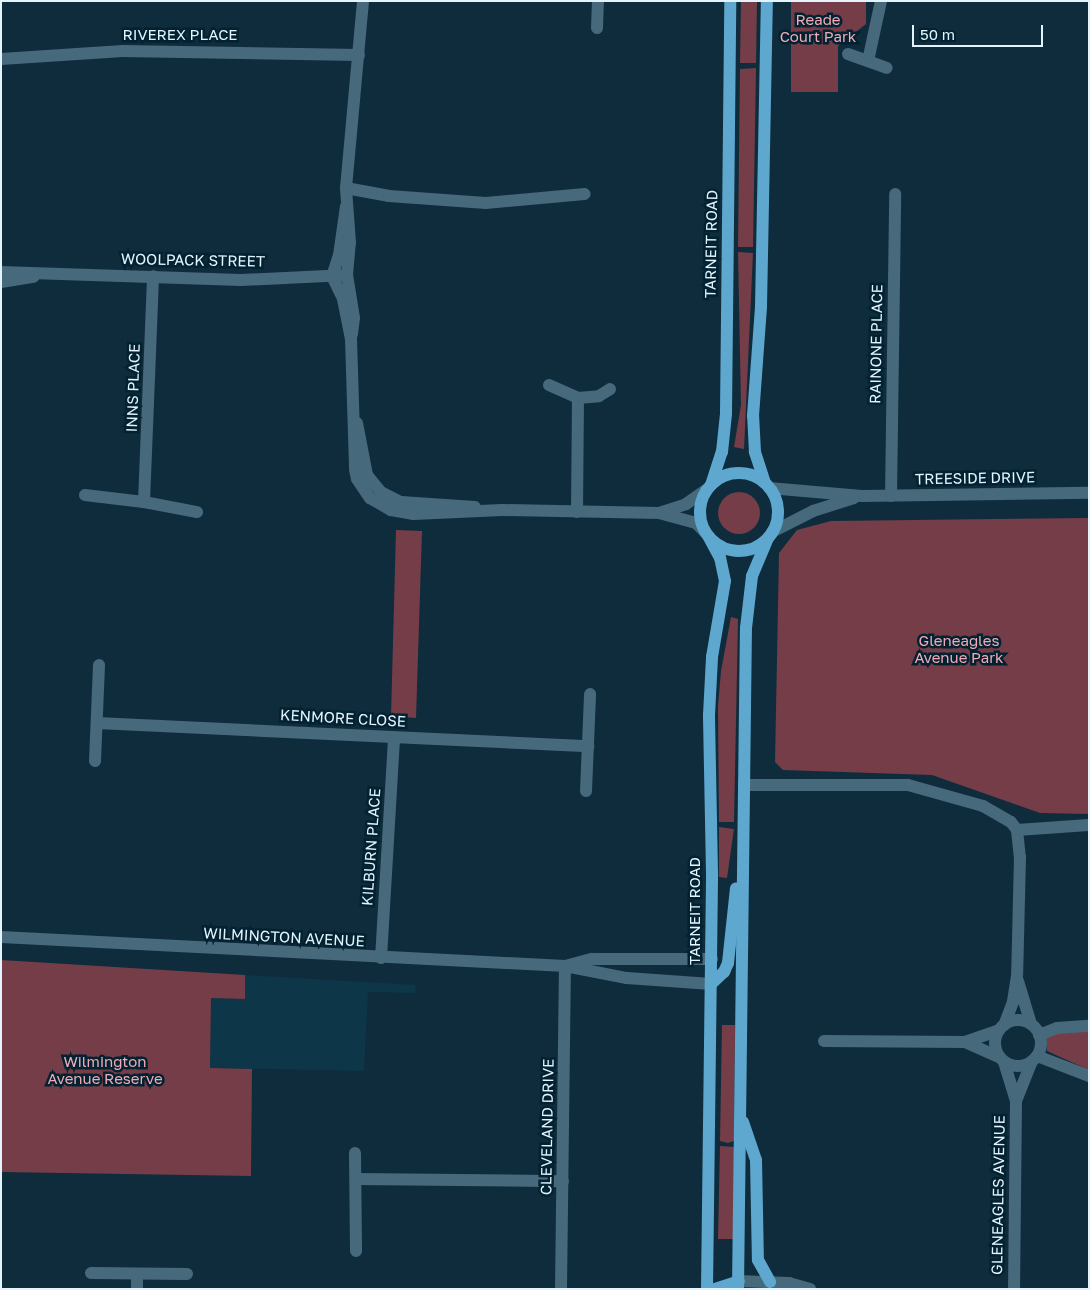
<!DOCTYPE html>
<style>
body{margin:0}
#map{position:relative;width:1090px;height:1290px;overflow:hidden;background:#0e2c3c;font-family:"Golos Text",sans-serif}
div>[style]{position:absolute}
.built>*{inset:0;background:#0d3649}
.green>*{inset:0;background:#753d48}
.round{border-radius:50%}
.minor>*{height:12px;margin:-6px;padding:0 6px;transform-origin:6px;border-radius:6px;background:#47697c}
.minor>.ring{margin:-6px;padding:0;box-sizing:content-box;background:none;border:12px solid #47697c;border-radius:50%}
.major>*{height:12px;margin:-6px;padding:0 6px;transform-origin:6px;border-radius:6px;background:#5ea8d0}
.major>.ring{margin:-6px;padding:0;box-sizing:content-box;background:none;border:12px solid #5ea8d0;border-radius:50%}
span{translate:-50% -50%;white-space:nowrap;text-align:center;line-height:1.15;-webkit-text-stroke:5px #032231;paint-order:stroke}
.park-label{font-size:15px;color:#f1aab6}
.street-label{font-size:15px;color:#e3f4ff}
.frame{position:absolute;inset:0;border:2px solid #e3f4ff;pointer-events:none}
.scale{position:absolute;left:912px;top:25px;width:131px;height:22px;box-sizing:border-box;border:2px solid #e3f4ff;border-top:0;padding-left:6px;font-size:15px;line-height:18px;white-space:nowrap;color:#e3f4ff;-webkit-text-stroke:4px #032231;paint-order:stroke}
</style>
<div id="map">
<div class="built">
<div style="clip-path:polygon(245px 975px,416px 985px,415px 993px,368px 992px,364px 1071px,210px 1068px,211px 998px,244px 999px)"></div>
</div>
<div class="green">
<div style="clip-path:polygon(741px 1px,757px 1px,756px 63px,740px 63px)"></div>
<div style="clip-path:polygon(791px 1px,866px 1px,866px 24px,838px 46px,838px 92px,791px 92px)"></div>
<div style="clip-path:polygon(756px 68px,753px 247px,738px 247px,740px 69px)"></div>
<div style="clip-path:polygon(738px 252px,753px 253px,744px 449px,734px 447px,741px 405px)"></div>
<div class="round" style="left:718px;top:492px;width:42px;height:42px"></div>
<div style="clip-path:polygon(1089px 518px,1089px 814px,1040px 813px,932px 775px,783px 770px,775px 762px,779px 553px,797px 530px,831px 521px)"></div>
<div style="clip-path:polygon(396px 530px,422px 531px,416px 718px,391px 716px)"></div>
<div style="clip-path:polygon(731px 617px,738px 619px,734px 822px,719px 822px,718px 706px,721px 671px)"></div>
<div style="clip-path:polygon(719px 827px,734px 829px,727px 878px,719px 877px)"></div>
<div style="clip-path:polygon(1px 960px,245px 975px,245px 999px,211px 998px,210px 1068px,252px 1069px,251px 1176px,1px 1172px)"></div>
<div style="clip-path:polygon(722px 1025px,735px 1025px,734px 1141px,728px 1143px,720px 1141px)"></div>
<div style="clip-path:polygon(1070px 1031px,1089px 1032px,1089px 1070px,1047px 1051px,1046px 1036px)"></div>
<div style="clip-path:polygon(720px 1146px,735px 1147px,734px 1239px,718px 1239px)"></div>
</div>
<div class="minor">
<div style="left:597px;top:28px;width:27px;rotate:-88deg"></div>
<div style="left:848px;top:54px;width:41px;rotate:19.7deg"></div>
<div style="left:1px;top:59px;width:122px;rotate:-3.8deg"></div>
<div style="left:123px;top:51px;width:236px;rotate:1deg"></div>
<div style="left:868px;top:61px;width:61px;rotate:-77.8deg"></div>
<div style="left:346px;top:188px;width:44px;rotate:10.5deg"></div>
<div style="left:389px;top:196px;width:97px;rotate:4.1deg"></div>
<div style="left:486px;top:203px;width:99px;rotate:-5.2deg"></div>
<div style="left:346px;top:206px;width:49px;rotate:98.1deg"></div>
<div style="left:339px;top:255px;width:22px;rotate:108deg"></div>
<div style="left:332px;top:276px;width:25px;rotate:64deg"></div>
<div style="left:343px;top:299px;width:41px;rotate:78.7deg"></div>
<div style="left:351px;top:339px;width:130px;rotate:88.2deg"></div>
<div style="left:355px;top:469px;width:10px;rotate:79deg"></div>
<div style="left:357px;top:479px;width:23px;rotate:56deg"></div>
<div style="left:370px;top:498px;width:24px;rotate:30deg"></div>
<div style="left:391px;top:510px;width:23px;rotate:10deg"></div>
<div style="left:414px;top:514px;width:88px;rotate:-2.6deg"></div>
<div style="left:502px;top:510px;width:157px;rotate:1.1deg"></div>
<div style="left:659px;top:513px;width:38px;rotate:15deg"></div>
<div style="left:696px;top:523px;width:14px;rotate:45deg"></div>
<div style="left:1px;top:272px;width:240px;rotate:1.9deg"></div>
<div style="left:241px;top:280px;width:106px;rotate:-2.7deg"></div>
<div style="left:1px;top:282px;width:33px;rotate:-9deg"></div>
<div style="left:352px;top:334px;width:16px;rotate:-83deg"></div>
<div style="left:354px;top:318px;width:44px;rotate:-99.2deg"></div>
<div style="left:347px;top:275px;width:32px;rotate:-85deg"></div>
<div style="left:350px;top:243px;width:55px;rotate:-94.2deg"></div>
<div style="left:346px;top:188px;width:188px;rotate:-84.8deg"></div>
<div style="left:549px;top:385px;width:32px;rotate:24deg"></div>
<div style="left:578px;top:398px;width:21px;rotate:-5deg"></div>
<div style="left:599px;top:396px;width:13px;rotate:-32deg"></div>
<div style="left:357px;top:423px;width:53px;rotate:79.1deg"></div>
<div style="left:367px;top:475px;width:22px;rotate:51deg"></div>
<div style="left:381px;top:492px;width:22px;rotate:27deg"></div>
<div style="left:401px;top:502px;width:74px;rotate:3.9deg"></div>
<div style="left:769px;top:488px;width:93px;rotate:4.9deg"></div>
<div style="left:862px;top:496px;width:227px;rotate:-0.8deg"></div>
<div style="left:85px;top:495px;width:59px;rotate:6.8deg"></div>
<div style="left:144px;top:502px;width:54px;rotate:10.7deg"></div>
<div style="left:891px;top:496px;width:302px;rotate:-89.2deg"></div>
<div style="left:144px;top:502px;width:226px;rotate:-87.7deg"></div>
<div style="left:577px;top:512px;width:114px;rotate:-89.5deg"></div>
<div style="left:659px;top:513px;width:28px;rotate:-18deg"></div>
<div style="left:686px;top:504px;width:24px;rotate:-35deg"></div>
<div style="left:772px;top:532px;width:46px;rotate:-27.1deg"></div>
<div style="left:813px;top:511px;width:43px;rotate:-17.6deg"></div>
<div style="left:97px;top:723px;width:492px;rotate:2.7deg"></div>
<div style="left:95px;top:761px;width:96px;rotate:-87.6deg"></div>
<div style="left:744px;top:785px;width:164px"></div>
<div style="left:908px;top:785px;width:78px;rotate:15.6deg"></div>
<div style="left:983px;top:806px;width:32px;rotate:30deg"></div>
<div style="left:1011px;top:822px;width:10px;rotate:53deg"></div>
<div style="left:1017px;top:830px;width:27px;rotate:84deg"></div>
<div style="left:1020px;top:857px;width:119px;rotate:91.4deg"></div>
<div style="left:1017px;top:976px;width:26px;rotate:99deg"></div>
<div style="left:1013px;top:1002px;width:25px;rotate:111deg"></div>
<div style="left:586px;top:791px;width:97px;rotate:-87.6deg"></div>
<div style="left:1017px;top:830px;width:72px;rotate:-4deg"></div>
<div style="left:1px;top:937px;width:565px;rotate:2.94deg"></div>
<div style="left:565px;top:966px;width:63px;rotate:11deg"></div>
<div style="left:627px;top:978px;width:84px;rotate:4.1deg"></div>
<div style="left:381px;top:958px;width:221px;rotate:-86.6deg"></div>
<div style="left:565px;top:966px;width:28px;rotate:-15deg"></div>
<div style="left:592px;top:959px;width:120px"></div>
<div style="left:1018px;top:981px;width:45px;rotate:73.2deg"></div>
<div class="ring" style="left:995px;top:1020px;width:34px;height:34px"></div>
<div style="left:1039px;top:1035px;width:19px;rotate:-21deg"></div>
<div style="left:1057px;top:1028px;width:32px;rotate:-4deg"></div>
<div style="left:824px;top:1041px;width:141px;rotate:0.4deg"></div>
<div style="left:965px;top:1042px;width:37px;rotate:24deg"></div>
<div style="left:965px;top:1042px;width:36px;rotate:-19deg"></div>
<div style="left:1037px;top:1056px;width:56px;rotate:21deg"></div>
<div style="left:1004px;top:1062px;width:41px;rotate:72.9deg"></div>
<div style="left:1016px;top:1101px;width:188px;rotate:90.6deg"></div>
<div style="left:1016px;top:1101px;width:43px;rotate:-68.2deg"></div>
<div style="left:355px;top:1153px;width:98px;rotate:89.4deg"></div>
<div style="left:356px;top:1179px;width:207px;rotate:0.6deg"></div>
<div style="left:91px;top:1273px;width:96px;rotate:0.6deg"></div>
<div style="left:739px;top:1281px;width:50px;rotate:2.3deg"></div>
<div style="left:789px;top:1283px;width:22px;rotate:16deg"></div>
<div style="left:137px;top:1289px;width:15px;rotate:-90deg"></div>
<div style="left:561px;top:1289px;width:323px;rotate:-89.3deg"></div>
</div>
<div class="major">
<div class="ring" style="left:700px;top:473px;width:66px;height:66px"></div>
<div style="left:765px;top:483px;width:33px;rotate:-108deg"></div>
<div style="left:755px;top:452px;width:36px;rotate:-93deg"></div>
<div style="left:753px;top:416px;width:109px;rotate:-85.8deg"></div>
<div style="left:761px;top:307px;width:306px;rotate:-88.9deg"></div>
<div style="left:711px;top:485px;width:35px;rotate:-72deg"></div>
<div style="left:722px;top:452px;width:39px;rotate:-84deg"></div>
<div style="left:726px;top:413px;width:412px;rotate:-89.4deg"></div>
<div style="left:711px;top:984px;width:18px;rotate:-43deg"></div>
<div style="left:724px;top:972px;width:10px;rotate:-66deg"></div>
<div style="left:728px;top:963px;width:75px;rotate:-83.9deg"></div>
<div style="left:743px;top:1122px;width:40px;rotate:71.1deg"></div>
<div style="left:756px;top:1160px;width:100px;rotate:88.9deg"></div>
<div style="left:758px;top:1260px;width:25px;rotate:61deg"></div>
<div style="left:707px;top:1289px;width:416px;rotate:-89.3deg"></div>
<div style="left:712px;top:873px;width:158px;rotate:-91.1deg"></div>
<div style="left:709px;top:715px;width:58px;rotate:-87deg"></div>
<div style="left:712px;top:657px;width:77px;rotate:-80.3deg"></div>
<div style="left:725px;top:581px;width:24px;rotate:-102deg"></div>
<div style="left:720px;top:558px;width:24px;rotate:-118deg"></div>
<div style="left:715px;top:1289px;width:25px;rotate:-18deg"></div>
<div style="left:738px;top:1289px;width:661px;rotate:-89.31deg"></div>
<div style="left:746px;top:628px;width:52px;rotate:-83.4deg"></div>
<div style="left:752px;top:576px;width:41px;rotate:-67.2deg"></div>
</div>
<div class="park-label">
<span style="left:818px;top:28px">Reade<br>Court Park</span>
<span style="left:959px;top:649px">Gleneagles<br>Avenue Park</span>
<span style="left:105px;top:1070px">Wilmington<br>Avenue Reserve</span>
</div>
<div class="street-label">
<span style="left:180px;top:35px">RIVEREX PLACE</span>
<span style="left:711px;top:244px;rotate:-89deg">TARNEIT ROAD</span>
<span style="left:193px;top:260px;rotate:1deg">WOOLPACK STREET</span>
<span style="left:876px;top:344px;rotate:-89deg">RAINONE PLACE</span>
<span style="left:133px;top:388px;rotate:-88deg">INNS PLACE</span>
<span style="left:975px;top:478px;rotate:-1deg">TREESIDE DRIVE</span>
<span style="left:343px;top:718px;rotate:3deg">KENMORE CLOSE</span>
<span style="left:371px;top:847px;rotate:-86deg">KILBURN PLACE</span>
<span style="left:695px;top:911px;rotate:-90deg">TARNEIT ROAD</span>
<span style="left:284px;top:937px;rotate:3deg">WILMINGTON AVENUE</span>
<span style="left:547px;top:1127px;rotate:-89deg">CLEVELAND DRIVE</span>
<span style="left:998px;top:1195px;rotate:-89deg">GLENEAGLES AVENUE</span>
</div>
<div class="frame"></div>
<div class="scale">50 m</div>
</div>
